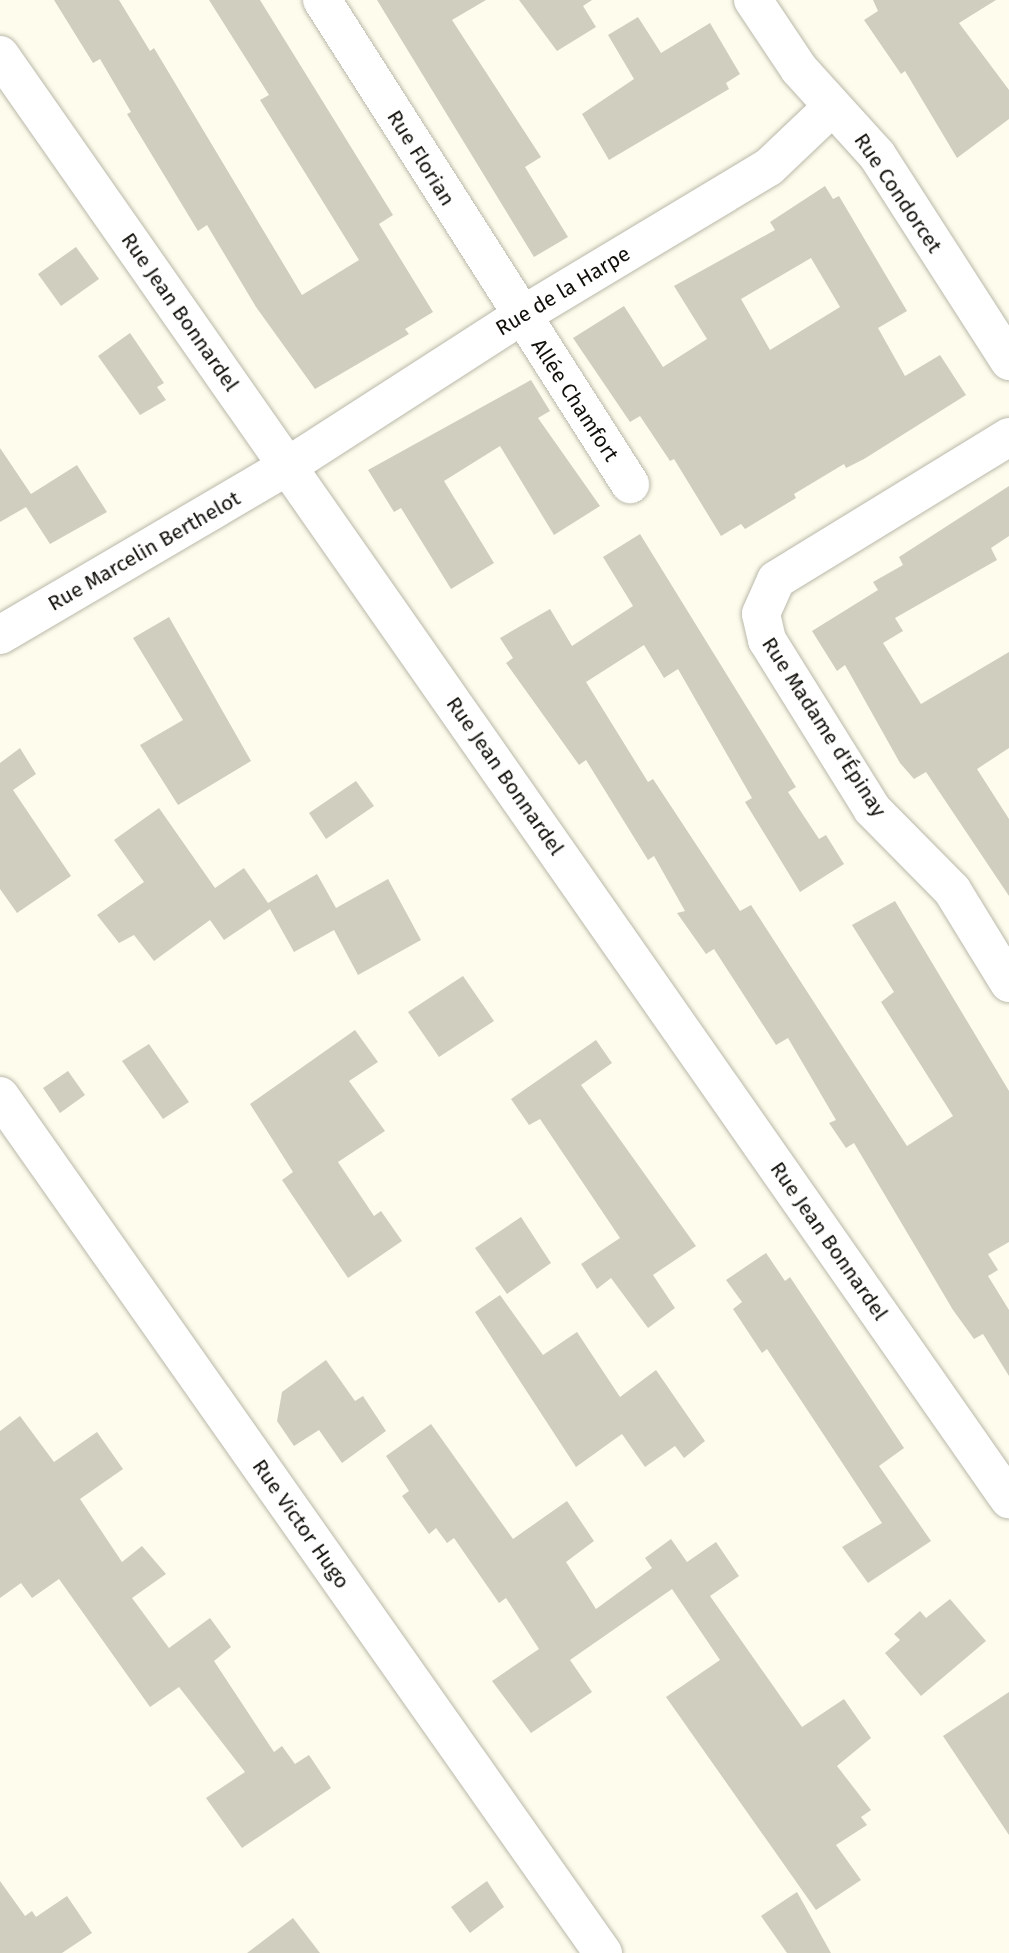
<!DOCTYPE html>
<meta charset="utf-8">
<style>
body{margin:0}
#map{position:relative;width:1009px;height:1953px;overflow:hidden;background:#fefded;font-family:"Fira Sans",sans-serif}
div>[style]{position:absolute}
.building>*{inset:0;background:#cfcebf}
.roads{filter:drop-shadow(0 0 2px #bab8aa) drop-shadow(0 0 2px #bab8aa)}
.minor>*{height:38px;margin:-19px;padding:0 19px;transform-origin:19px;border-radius:19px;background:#fff}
span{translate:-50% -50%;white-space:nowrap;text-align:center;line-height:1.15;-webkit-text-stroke:6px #fff;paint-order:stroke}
.street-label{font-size:21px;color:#11100b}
</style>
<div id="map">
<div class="building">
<div style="clip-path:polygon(54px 0,119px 0,150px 51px,154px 48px,302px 295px,359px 260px,260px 100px,269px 95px,209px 0,260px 0,393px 215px,379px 224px,433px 312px,405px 329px,409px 334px,315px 389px,256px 307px,207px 225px,198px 231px,127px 114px,131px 112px,100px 59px,93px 63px)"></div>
<div style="clip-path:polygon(377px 0,486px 0,452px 20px,541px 157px,525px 167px,568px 237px,534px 257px)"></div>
<div style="clip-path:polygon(519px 0,592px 0,583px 6px,596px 27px,557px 51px)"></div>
<div style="clip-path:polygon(873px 0,996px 0,959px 23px,1009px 90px,1009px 119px,957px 158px,905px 71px,901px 74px,864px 20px,878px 11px)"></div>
<div style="clip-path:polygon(638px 17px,661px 53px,710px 23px,740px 74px,726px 83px,729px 89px,609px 160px,582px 114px,634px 79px,608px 35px)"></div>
<div style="clip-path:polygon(evenodd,825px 186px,833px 199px,839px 196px,907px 311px,878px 328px,905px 376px,940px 355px,966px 395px,864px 459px,846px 468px,844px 464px,794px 494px,796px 498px,745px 529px,741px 524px,721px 536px,674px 459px,670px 461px,640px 416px,630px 422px,573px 338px,624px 306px,663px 367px,707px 339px,674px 286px,775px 230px,770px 222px,825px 186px,811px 258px,840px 307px,770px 350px,741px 299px,811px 258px)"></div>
<div style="clip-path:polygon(76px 247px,99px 279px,61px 306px,38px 274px)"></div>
<div style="clip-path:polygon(130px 333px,164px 383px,157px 387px,166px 400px,140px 415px,98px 356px)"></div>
<div style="clip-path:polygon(531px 380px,550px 411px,538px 418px,600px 506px,554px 535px,500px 446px,444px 481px,494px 563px,451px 589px,401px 508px,394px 512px,368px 470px)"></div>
<div style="clip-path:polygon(0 448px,31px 494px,77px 465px,107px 512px,50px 544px,26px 507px,0 522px)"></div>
<div style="clip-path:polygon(1009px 486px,1009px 536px,991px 548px,997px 560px,895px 618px,903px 631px,883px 643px,921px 704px,1009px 652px,1009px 748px,977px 769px,1009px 819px,1009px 896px,926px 772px,914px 779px,900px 763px,845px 665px,837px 671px,812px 631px,878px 590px,873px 582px,903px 565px,899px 557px)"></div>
<div style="clip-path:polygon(640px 534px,796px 787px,788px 792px,819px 839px,826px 835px,844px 864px,800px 892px,745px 802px,752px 798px,678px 669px,664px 678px,644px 645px,586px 682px,648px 782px,653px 779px,740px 911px,751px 905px,907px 1146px,953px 1116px,881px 1002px,894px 992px,852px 925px,895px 901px,1009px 1091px,1009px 1242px,988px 1254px,998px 1270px,988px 1276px,1009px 1310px,1009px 1376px,983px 1334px,974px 1339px,953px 1310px,854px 1143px,846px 1148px,829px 1123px,836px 1120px,788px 1038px,776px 1045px,714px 949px,706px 954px,677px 913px,685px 911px,654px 856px,648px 860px,586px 760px,579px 765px,506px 663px,513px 658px,500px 638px,550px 609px,572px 646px,633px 606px,603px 557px)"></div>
<div style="clip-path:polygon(169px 617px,251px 761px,178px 805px,140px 745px,183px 720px,133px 638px)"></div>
<div style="clip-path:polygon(20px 748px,36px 774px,13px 790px,71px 876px,17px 913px,0 889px,0 763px)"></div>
<div style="clip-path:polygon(356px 781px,374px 806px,326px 839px,309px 813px)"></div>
<div style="clip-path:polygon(159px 808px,215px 888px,244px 868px,268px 903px,317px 874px,336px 908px,388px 879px,421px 940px,358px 975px,334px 930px,294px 952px,270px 909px,224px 940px,210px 920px,154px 961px,134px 935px,119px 943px,97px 915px,144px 882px,114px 840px)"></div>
<div style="clip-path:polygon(463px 976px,494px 1021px,439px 1057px,408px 1012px)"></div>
<div style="clip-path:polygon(355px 1030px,378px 1062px,349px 1081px,385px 1131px,338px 1162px,374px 1216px,381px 1211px,402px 1241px,348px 1278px,282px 1180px,293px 1172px,250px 1104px)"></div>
<div style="clip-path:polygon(596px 1040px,612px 1063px,581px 1085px,696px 1246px,653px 1275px,675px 1308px,648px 1328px,611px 1278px,597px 1289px,581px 1264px,620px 1238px,540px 1119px,529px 1125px,511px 1099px)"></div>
<div style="clip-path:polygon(149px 1044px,189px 1102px,163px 1119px,122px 1061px)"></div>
<div style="clip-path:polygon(68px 1071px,85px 1095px,60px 1113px,43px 1088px)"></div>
<div style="clip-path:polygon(521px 1217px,551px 1263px,507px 1294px,475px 1248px)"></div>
<div style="clip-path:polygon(766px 1253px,785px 1281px,790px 1277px,904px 1448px,879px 1466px,931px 1541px,868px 1583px,842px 1547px,882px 1523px,767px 1349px,762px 1353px,733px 1309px,742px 1302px,726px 1280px)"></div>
<div style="clip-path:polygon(500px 1295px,543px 1355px,577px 1332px,620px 1397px,656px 1370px,705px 1441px,684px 1458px,675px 1446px,645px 1467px,622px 1434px,576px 1467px,475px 1312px)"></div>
<div style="clip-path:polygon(326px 1360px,355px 1401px,363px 1396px,386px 1431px,342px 1463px,319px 1430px,294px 1446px,277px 1421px,282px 1392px)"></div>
<div style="clip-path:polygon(20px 1416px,54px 1462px,97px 1432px,123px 1469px,80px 1499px,122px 1562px,142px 1546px,166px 1574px,132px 1598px,169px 1648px,210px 1618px,231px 1647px,214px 1661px,274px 1752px,282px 1746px,295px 1764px,309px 1755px,331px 1788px,242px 1848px,206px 1798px,245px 1772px,179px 1687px,150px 1707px,59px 1579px,32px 1598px,21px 1583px,0 1598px,0 1431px)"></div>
<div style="clip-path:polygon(431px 1424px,513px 1539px,567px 1501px,594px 1541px,566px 1562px,596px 1609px,652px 1568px,645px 1558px,671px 1539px,687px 1562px,716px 1542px,739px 1576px,710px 1596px,802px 1727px,844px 1699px,871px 1738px,837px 1766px,871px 1810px,861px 1817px,867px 1825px,836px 1845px,861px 1880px,816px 1910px,666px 1697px,720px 1660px,672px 1589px,570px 1660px,592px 1692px,531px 1733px,492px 1681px,539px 1649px,506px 1598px,499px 1603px,454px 1538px,447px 1543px,436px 1528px,429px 1534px,402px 1496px,409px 1491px,386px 1456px)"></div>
<div style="clip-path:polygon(950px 1599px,986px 1641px,921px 1696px,885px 1653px,900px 1640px,894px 1634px,920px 1611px,926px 1618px)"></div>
<div style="clip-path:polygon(1009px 1692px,1009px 1835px,943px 1736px)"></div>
<div style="clip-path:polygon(0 1881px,25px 1916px,32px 1911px,36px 1917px,67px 1896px,92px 1933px,62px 1953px,0 1953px)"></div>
<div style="clip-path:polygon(487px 1881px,504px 1907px,470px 1933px,451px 1907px)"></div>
<div style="clip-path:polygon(797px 1892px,831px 1953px,787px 1953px,761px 1916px)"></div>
<div style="clip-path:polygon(293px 1918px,320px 1953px,247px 1953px)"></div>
</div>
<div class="roads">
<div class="minor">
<div style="left:322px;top:0;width:574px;rotate:57.53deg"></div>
<div style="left:753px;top:0;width:83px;rotate:56.3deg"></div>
<div style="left:799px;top:69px;width:116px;rotate:47.8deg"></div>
<div style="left:877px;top:155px;width:245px;rotate:57.3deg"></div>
<div style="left:0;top:55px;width:1762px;rotate:55.06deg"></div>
<div style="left:1009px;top:437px;width:273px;rotate:148.5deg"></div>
<div style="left:776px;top:580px;width:37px;rotate:114deg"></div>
<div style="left:761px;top:614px;width:27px;rotate:77deg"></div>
<div style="left:767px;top:640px;width:199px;rotate:58.1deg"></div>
<div style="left:872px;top:809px;width:114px;rotate:45.4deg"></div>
<div style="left:952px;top:890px;width:109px;rotate:58.5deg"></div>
<div style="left:0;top:635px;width:334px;rotate:-30.4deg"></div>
<div style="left:288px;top:466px;width:277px;rotate:-32.8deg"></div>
<div style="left:521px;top:316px;width:289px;rotate:-31deg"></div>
<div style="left:769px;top:167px;width:86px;rotate:-43.6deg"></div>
<div style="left:0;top:1096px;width:1048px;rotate:54.87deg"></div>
</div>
</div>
<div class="street-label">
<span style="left:421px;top:158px;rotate:58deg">Rue Florian</span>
<span style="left:898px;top:193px;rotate:56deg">Rue Condorcet</span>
<span style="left:563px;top:291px;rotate:-31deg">Rue de la Harpe</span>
<span style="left:180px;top:312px;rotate:55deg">Rue Jean Bonnardel</span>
<span style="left:575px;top:400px;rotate:57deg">Allée Chamfort</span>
<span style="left:144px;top:551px;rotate:-30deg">Rue Marcelin Berthelot</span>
<span style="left:824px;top:727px;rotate:57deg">Rue Madame d'Épinay</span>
<span style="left:505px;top:776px;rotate:55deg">Rue Jean Bonnardel</span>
<span style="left:829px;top:1241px;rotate:55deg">Rue Jean Bonnardel</span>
<span style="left:301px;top:1524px;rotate:55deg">Rue Victor Hugo</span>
</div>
</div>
